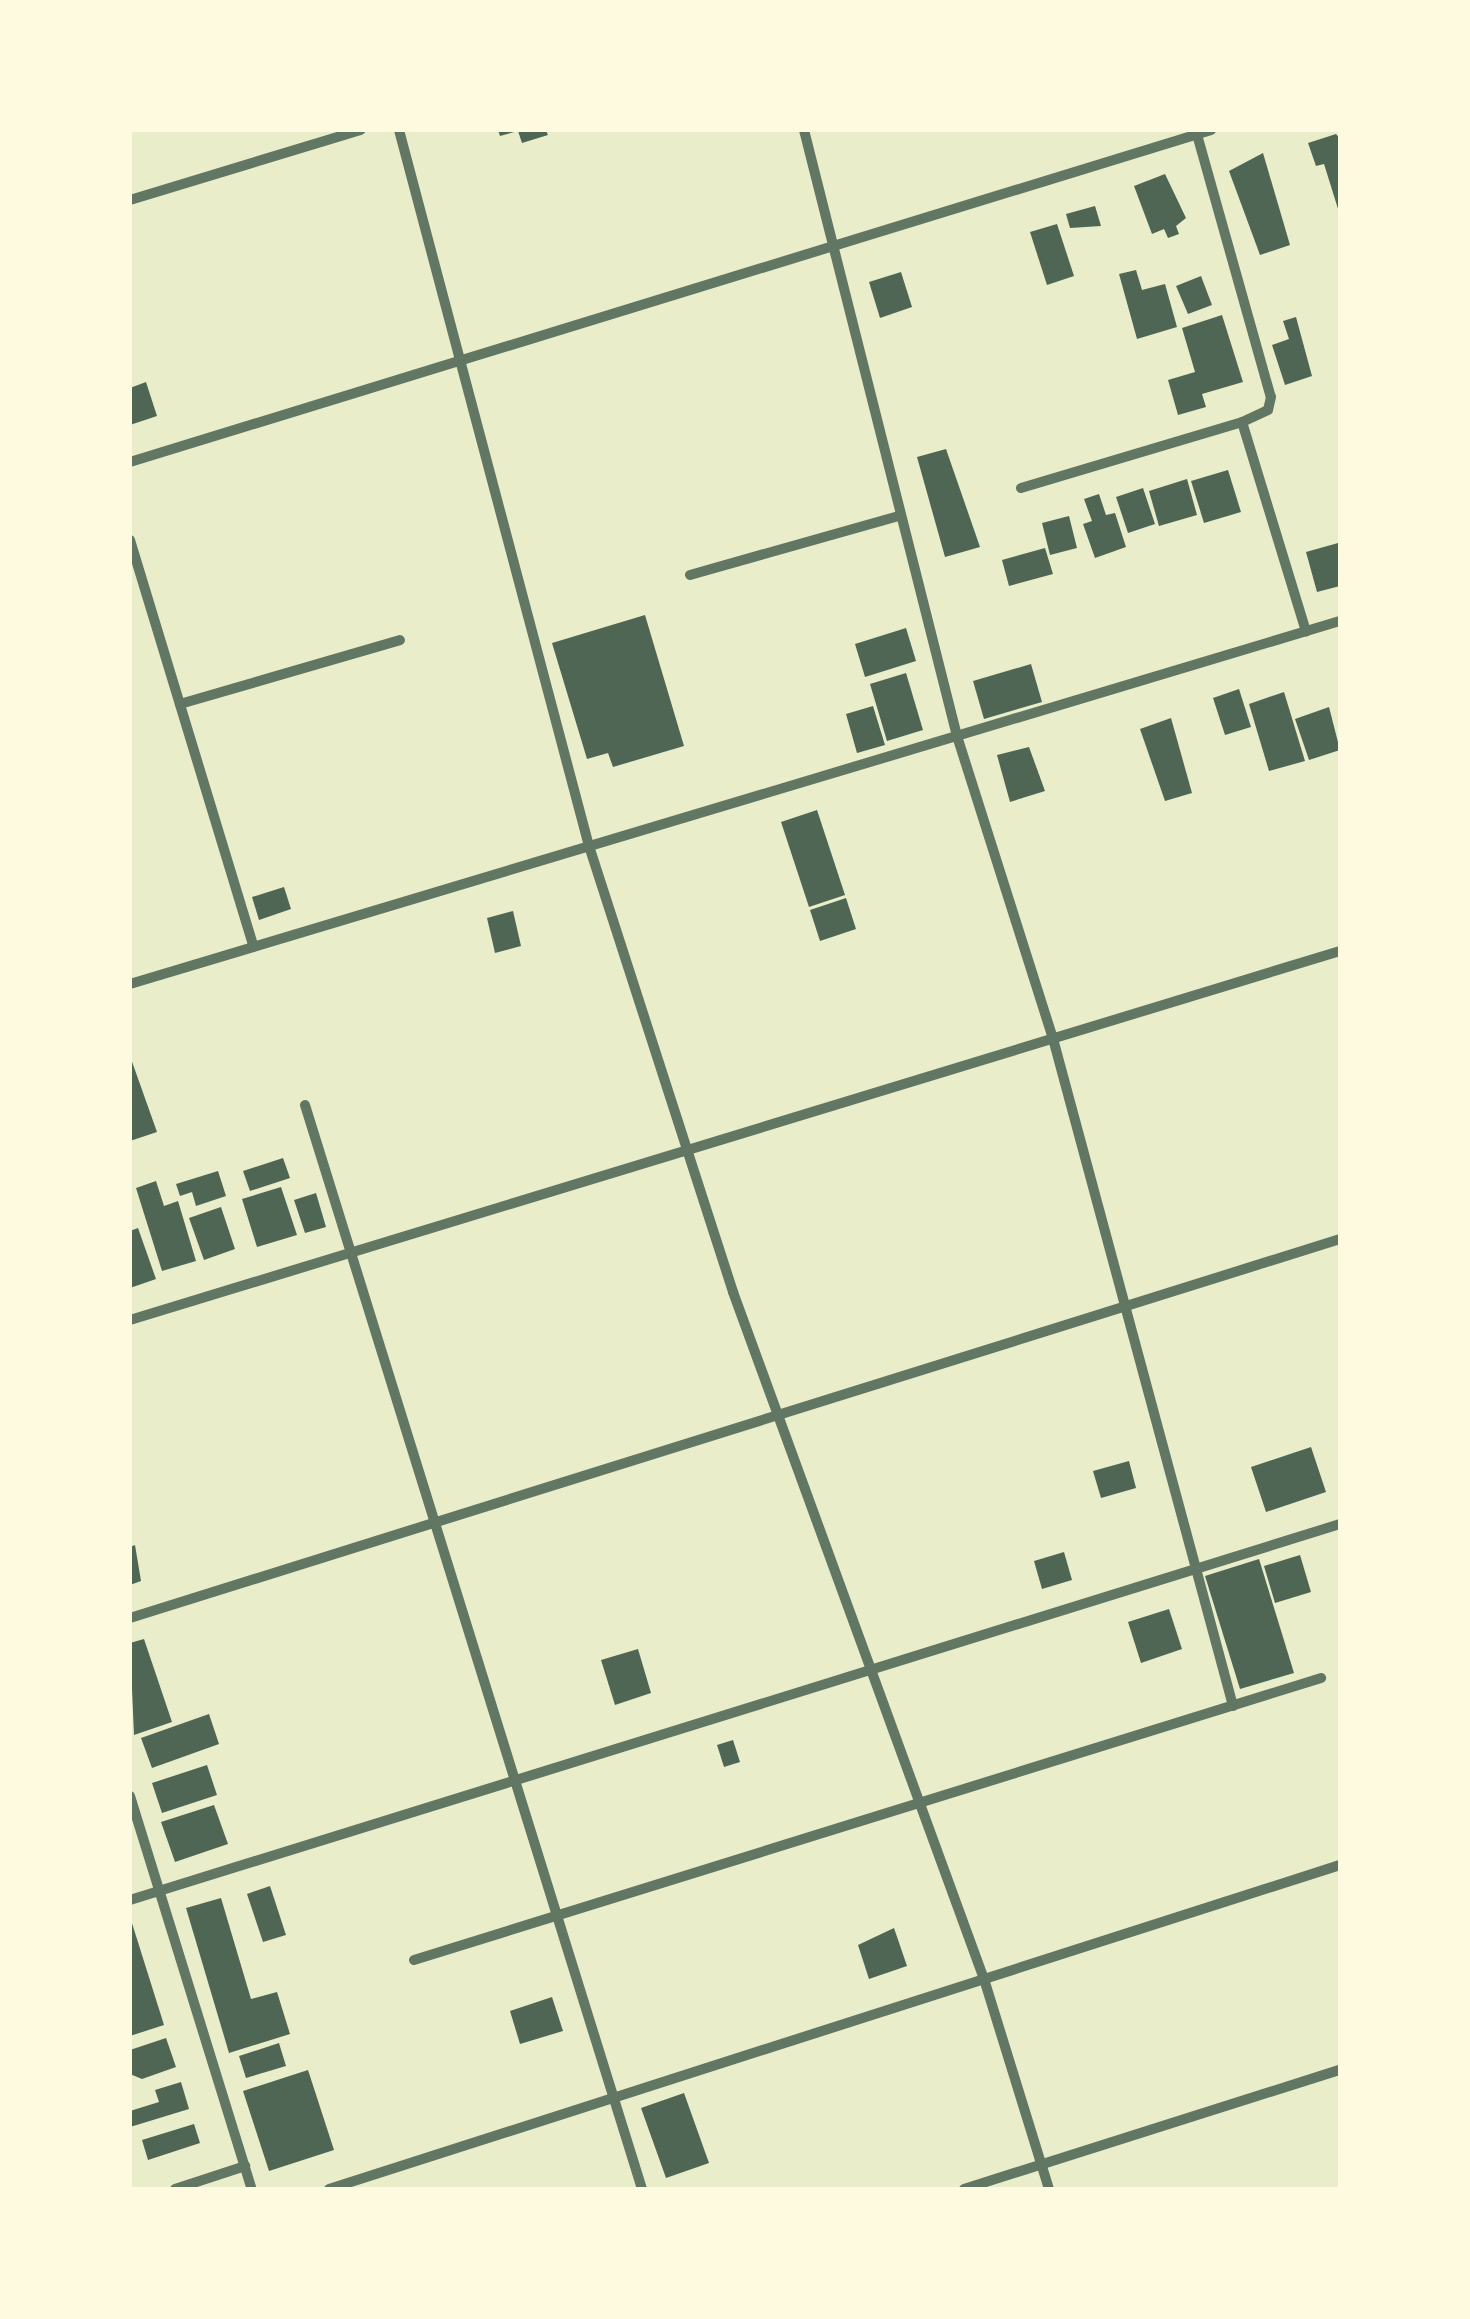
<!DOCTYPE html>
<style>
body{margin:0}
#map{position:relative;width:1470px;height:2319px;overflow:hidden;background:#e9edc9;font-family:"Golos Text",sans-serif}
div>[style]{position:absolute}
.building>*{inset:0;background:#4f6655}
.minor>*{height:10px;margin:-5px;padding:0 5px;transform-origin:5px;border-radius:5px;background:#617663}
span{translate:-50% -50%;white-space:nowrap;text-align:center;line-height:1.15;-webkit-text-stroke:8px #fefae0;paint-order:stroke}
.frame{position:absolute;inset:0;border:132px solid #fefae0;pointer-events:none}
</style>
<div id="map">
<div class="building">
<div style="clip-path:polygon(498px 130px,546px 130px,548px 135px,522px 143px,518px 131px,500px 136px)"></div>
<div style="clip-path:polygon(1336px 134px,1340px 139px,1339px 212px,1324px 164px,1316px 166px,1308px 143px)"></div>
<div style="clip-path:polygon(1263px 153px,1290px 245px,1260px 255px,1229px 171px)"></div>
<div style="clip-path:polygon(1165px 174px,1186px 218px,1176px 226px,1179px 234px,1168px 238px,1164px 229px,1152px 234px,1134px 186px)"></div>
<div style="clip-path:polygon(1095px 206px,1101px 226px,1070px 228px,1066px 214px)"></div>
<div style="clip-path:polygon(1057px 224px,1074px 276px,1047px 285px,1030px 232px)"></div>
<div style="clip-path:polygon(1136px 270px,1142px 290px,1165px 284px,1177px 327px,1137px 339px,1119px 274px)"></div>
<div style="clip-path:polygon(901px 272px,912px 307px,880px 318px,869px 282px)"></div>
<div style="clip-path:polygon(1201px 276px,1212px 305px,1188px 314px,1176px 286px)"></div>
<div style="clip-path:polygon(1222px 315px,1243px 382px,1202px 394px,1206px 407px,1178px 415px,1168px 380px,1195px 372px,1182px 328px)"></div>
<div style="clip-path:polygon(1296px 317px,1312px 376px,1285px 385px,1272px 345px,1289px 339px,1283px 321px)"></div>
<div style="clip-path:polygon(146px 382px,157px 416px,130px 425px,130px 388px)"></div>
<div style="clip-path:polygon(946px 449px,980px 547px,945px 557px,917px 457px)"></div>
<div style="clip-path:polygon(1228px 470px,1241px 512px,1204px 523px,1191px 481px)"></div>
<div style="clip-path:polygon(1187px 479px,1197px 515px,1159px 526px,1149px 491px)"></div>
<div style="clip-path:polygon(1143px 488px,1155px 524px,1128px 533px,1116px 497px)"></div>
<div style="clip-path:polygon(1099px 494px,1106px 515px,1115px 513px,1126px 547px,1095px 558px,1083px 524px,1092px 521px,1084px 499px)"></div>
<div style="clip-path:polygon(1069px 516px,1077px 548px,1050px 555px,1042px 523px)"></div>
<div style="clip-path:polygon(1338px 543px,1340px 586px,1317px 592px,1306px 552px)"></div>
<div style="clip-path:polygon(1045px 548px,1053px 574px,1009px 586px,1002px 560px)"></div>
<div style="clip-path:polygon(645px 615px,684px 746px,613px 767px,608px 753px,587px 759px,552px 643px)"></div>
<div style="clip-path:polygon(906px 628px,916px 661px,865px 677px,855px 644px)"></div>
<div style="clip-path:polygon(1031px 664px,1042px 702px,984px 719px,973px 681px)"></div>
<div style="clip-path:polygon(906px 673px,923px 730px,887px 741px,870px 684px)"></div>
<div style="clip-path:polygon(1239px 689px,1251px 727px,1225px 735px,1213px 698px)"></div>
<div style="clip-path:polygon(1284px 692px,1305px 761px,1269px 771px,1249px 704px)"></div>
<div style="clip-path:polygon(873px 706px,885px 745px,857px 753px,846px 714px)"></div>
<div style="clip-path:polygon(1329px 707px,1340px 750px,1309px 760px,1295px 719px)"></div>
<div style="clip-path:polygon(1171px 718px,1192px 793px,1165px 801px,1140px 729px)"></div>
<div style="clip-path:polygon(1029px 747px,1045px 791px,1010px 802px,997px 755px)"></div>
<div style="clip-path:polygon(817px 810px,845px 895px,809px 907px,781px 822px)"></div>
<div style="clip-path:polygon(284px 887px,291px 909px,259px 920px,252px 897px)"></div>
<div style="clip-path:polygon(846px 898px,856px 929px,820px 941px,810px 910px)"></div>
<div style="clip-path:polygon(513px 911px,521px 946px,495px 953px,487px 918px)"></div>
<div style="clip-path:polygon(130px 1056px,157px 1132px,130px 1141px)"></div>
<div style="clip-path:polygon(283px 1158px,290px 1178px,250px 1191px,243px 1171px)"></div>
<div style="clip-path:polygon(218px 1171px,226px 1196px,196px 1206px,192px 1192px,180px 1196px,176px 1184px)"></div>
<div style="clip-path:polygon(156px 1181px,164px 1206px,178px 1201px,196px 1261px,162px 1271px,136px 1188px)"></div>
<div style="clip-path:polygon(281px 1187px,297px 1235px,257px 1247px,242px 1199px)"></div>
<div style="clip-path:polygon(316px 1193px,326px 1227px,305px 1233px,294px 1200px)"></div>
<div style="clip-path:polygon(221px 1207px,235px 1249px,204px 1260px,189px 1218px)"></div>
<div style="clip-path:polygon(138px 1228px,156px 1279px,130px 1288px,130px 1231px)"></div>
<div style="clip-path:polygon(1311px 1447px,1326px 1492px,1266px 1512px,1251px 1467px)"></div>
<div style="clip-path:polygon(1129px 1461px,1136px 1488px,1101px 1498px,1093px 1471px)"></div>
<div style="clip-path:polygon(135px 1545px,141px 1581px,130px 1585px,130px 1547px)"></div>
<div style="clip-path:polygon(1064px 1552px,1072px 1580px,1042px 1589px,1034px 1561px)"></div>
<div style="clip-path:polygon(1300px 1555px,1311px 1592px,1275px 1603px,1264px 1566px)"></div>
<div style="clip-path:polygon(1259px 1559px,1294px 1673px,1240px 1689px,1205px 1576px)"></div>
<div style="clip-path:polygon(1169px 1609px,1182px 1649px,1141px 1663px,1128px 1622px)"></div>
<div style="clip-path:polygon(144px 1639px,172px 1722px,134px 1735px,130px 1643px)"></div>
<div style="clip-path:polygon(638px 1649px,651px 1693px,615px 1705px,601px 1660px)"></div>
<div style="clip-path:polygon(209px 1714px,219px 1744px,152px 1768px,141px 1738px)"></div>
<div style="clip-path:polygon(733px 1740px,740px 1762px,724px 1767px,717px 1745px)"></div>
<div style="clip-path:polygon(207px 1765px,217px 1795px,162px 1813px,152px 1783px)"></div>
<div style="clip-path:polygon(214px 1805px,228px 1844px,175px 1862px,161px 1822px)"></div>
<div style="clip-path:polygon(270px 1886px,286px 1935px,263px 1942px,247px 1894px)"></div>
<div style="clip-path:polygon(221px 1898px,251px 1999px,277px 1992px,290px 2034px,229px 2053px,186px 1908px)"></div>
<div style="clip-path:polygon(131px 1920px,164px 2025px,130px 2036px,130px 1921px)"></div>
<div style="clip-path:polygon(894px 1928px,907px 1966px,869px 1979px,858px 1945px)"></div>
<div style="clip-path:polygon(552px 1997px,563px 2031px,520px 2044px,510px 2011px)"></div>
<div style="clip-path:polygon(166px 2038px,176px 2067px,142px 2079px,130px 2074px,130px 2050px)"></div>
<div style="clip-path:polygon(279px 2043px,286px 2066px,246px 2078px,239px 2056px)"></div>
<div style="clip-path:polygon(308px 2070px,334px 2150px,269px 2171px,243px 2091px)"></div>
<div style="clip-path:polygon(181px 2082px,189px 2109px,130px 2127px,130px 2111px,159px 2102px,155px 2090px)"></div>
<div style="clip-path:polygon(684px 2093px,709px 2163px,666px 2178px,641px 2108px)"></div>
<div style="clip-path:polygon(194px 2124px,200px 2143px,148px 2160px,142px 2140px)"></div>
</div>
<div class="minor">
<div style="left:399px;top:130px;width:741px;rotate:75.14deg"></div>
<div style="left:589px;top:846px;width:469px;rotate:72.1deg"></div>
<div style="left:733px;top:1292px;width:731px;rotate:69.93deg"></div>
<div style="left:984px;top:1979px;width:220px;rotate:72.8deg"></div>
<div style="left:804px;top:130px;width:625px;rotate:75.83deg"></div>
<div style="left:957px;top:736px;width:314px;rotate:72.4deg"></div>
<div style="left:1052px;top:1035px;width:695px;rotate:74.9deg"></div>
<div style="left:1196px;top:131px;width:276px;rotate:74.3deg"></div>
<div style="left:1271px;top:397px;width:13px;rotate:103deg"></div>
<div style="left:1268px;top:410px;width:29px;rotate:155deg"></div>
<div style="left:1242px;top:422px;width:219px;rotate:73deg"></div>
<div style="left:130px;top:200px;width:241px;rotate:-16.9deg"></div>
<div style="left:130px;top:462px;width:1131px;rotate:-17.07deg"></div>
<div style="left:1021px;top:488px;width:231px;rotate:-16.6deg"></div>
<div style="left:130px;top:540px;width:425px;rotate:73.1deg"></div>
<div style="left:690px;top:575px;width:216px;rotate:-15.8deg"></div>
<div style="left:180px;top:704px;width:229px;rotate:-16.2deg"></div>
<div style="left:130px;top:984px;width:1263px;rotate:-16.7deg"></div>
<div style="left:305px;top:1105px;width:1135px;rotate:72.73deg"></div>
<div style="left:130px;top:1320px;width:1265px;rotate:-16.96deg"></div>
<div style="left:130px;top:1618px;width:1268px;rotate:-17.39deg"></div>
<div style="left:130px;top:1796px;width:412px;rotate:72.8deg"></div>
<div style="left:130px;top:1900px;width:1267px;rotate:-17.26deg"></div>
<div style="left:414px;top:1960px;width:950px;rotate:-17.27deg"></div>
<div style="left:175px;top:2189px;width:74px;rotate:-18.2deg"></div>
<div style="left:329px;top:2189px;width:1062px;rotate:-17.77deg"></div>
<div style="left:964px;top:2189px;width:394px;rotate:-17.6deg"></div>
</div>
<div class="frame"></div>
</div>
